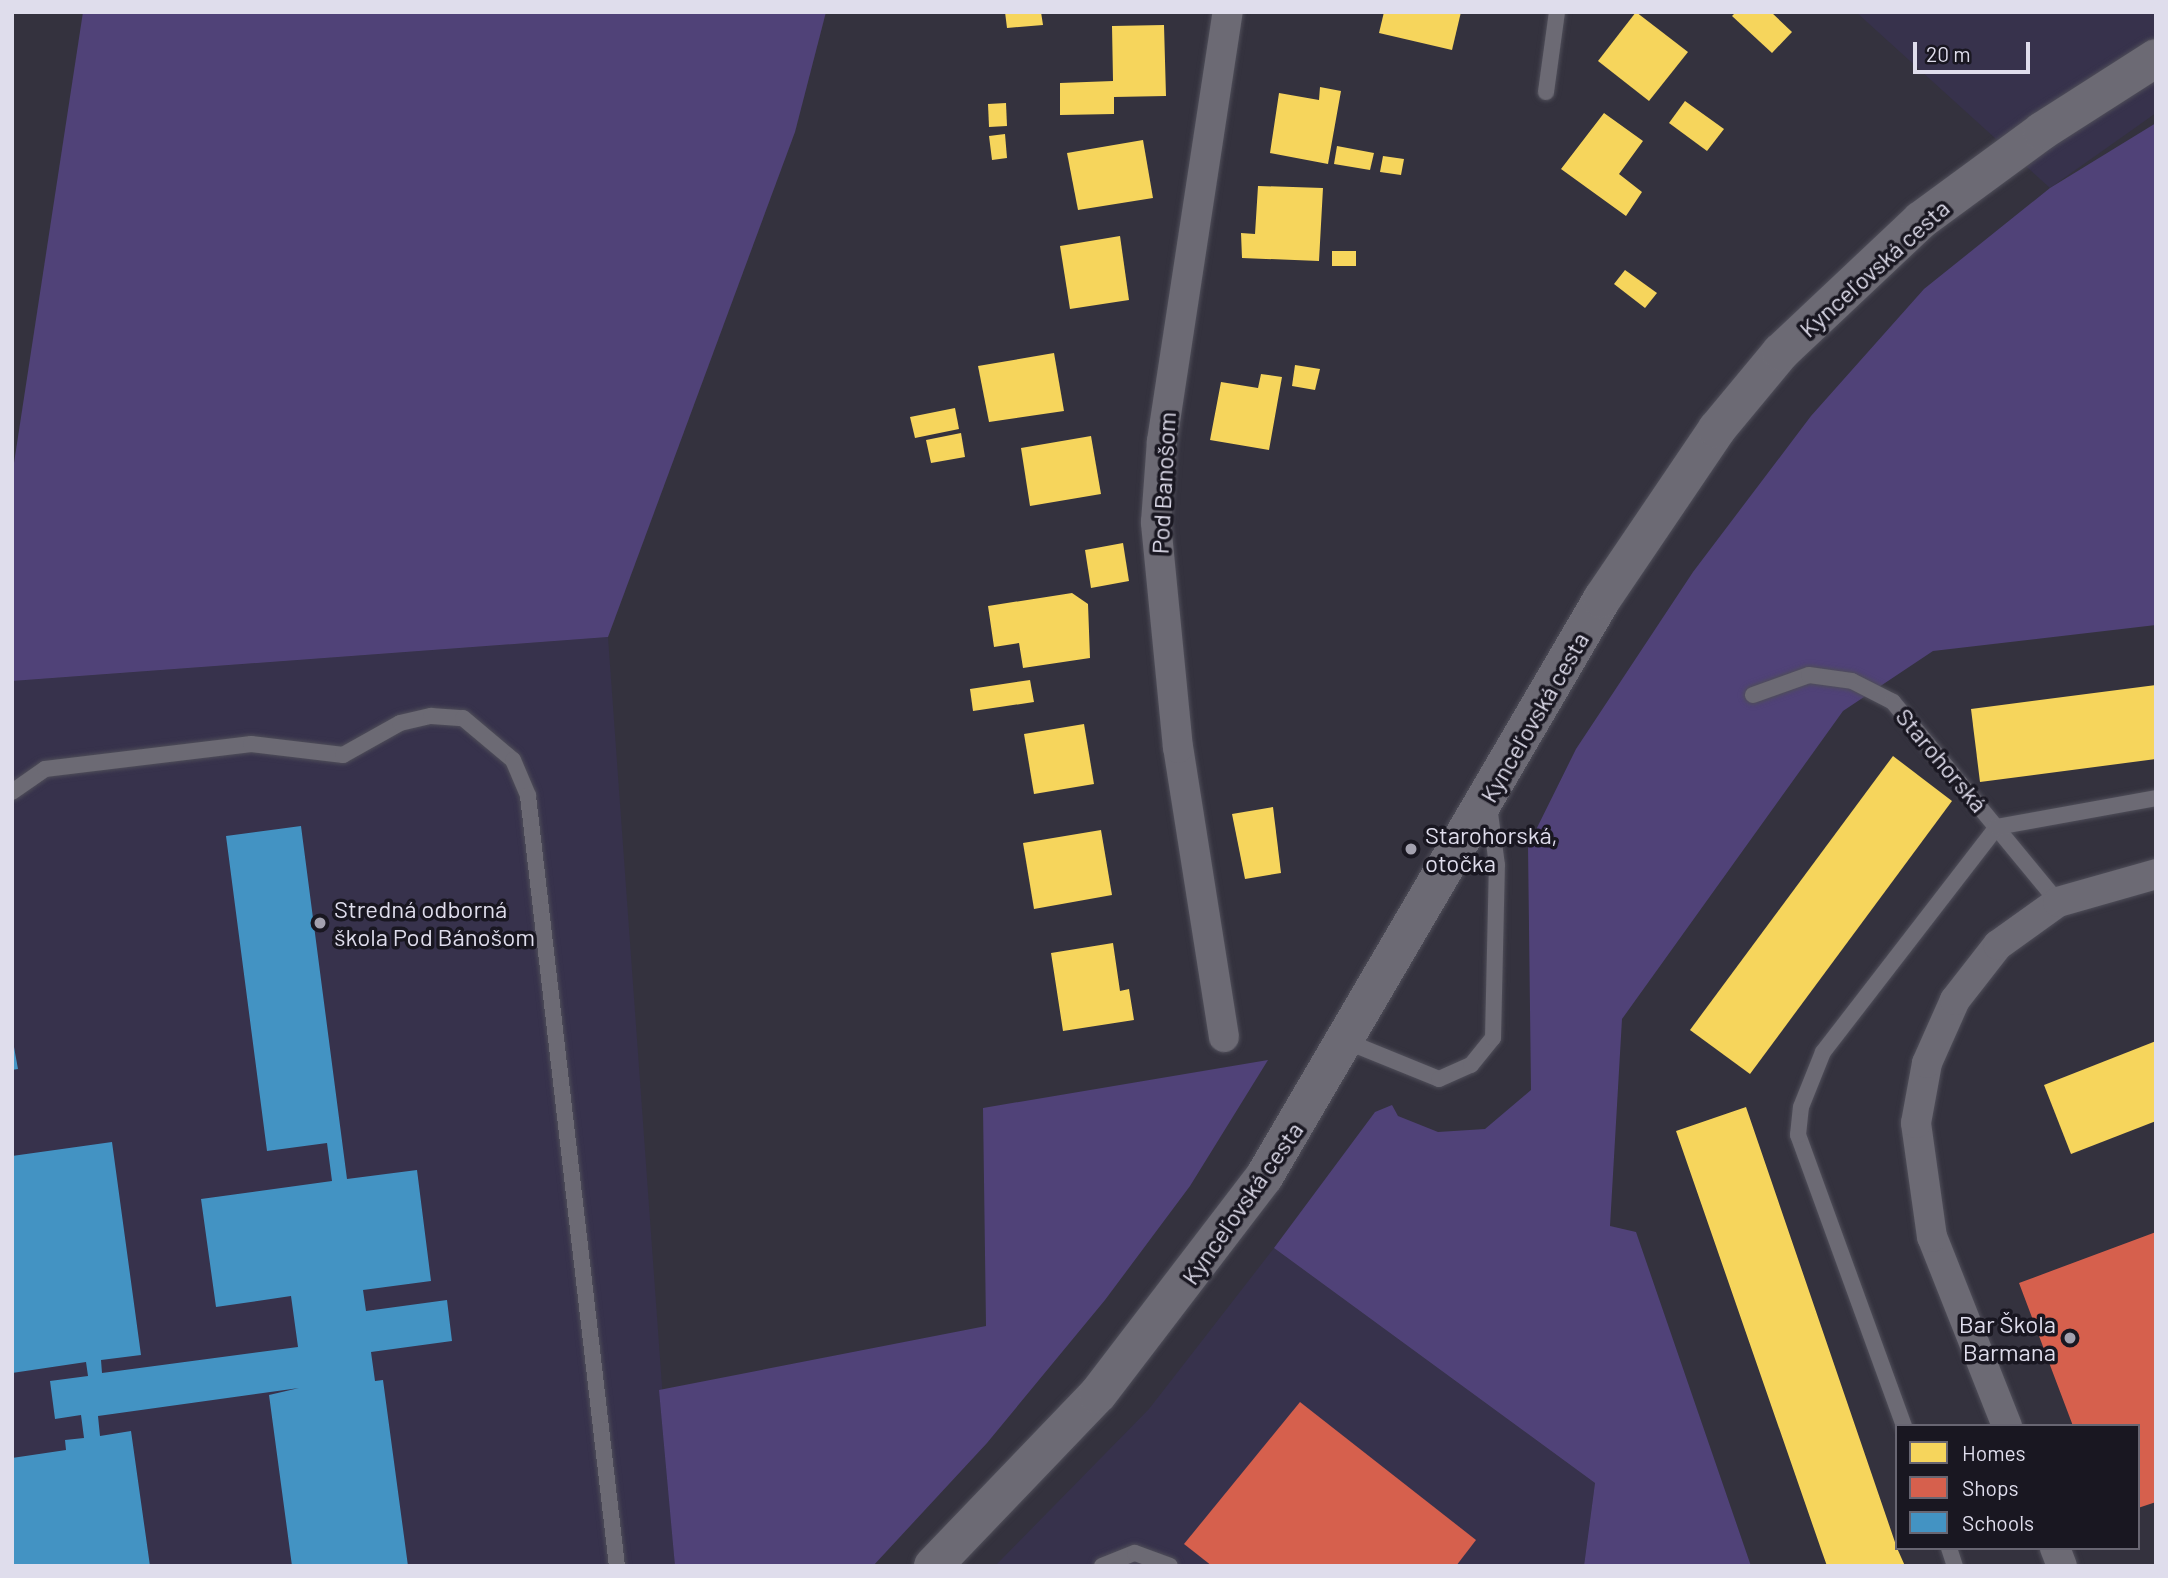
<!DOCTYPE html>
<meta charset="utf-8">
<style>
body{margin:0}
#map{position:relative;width:2168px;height:1578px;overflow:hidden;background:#34323e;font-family:Barlow,sans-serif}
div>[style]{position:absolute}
.built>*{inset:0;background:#37324c}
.green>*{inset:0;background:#504278}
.homes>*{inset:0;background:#f6d55c}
.shops>*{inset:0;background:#d6604d}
.schools>*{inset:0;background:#4393c3}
.roads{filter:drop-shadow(0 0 2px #4f4e59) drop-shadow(0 0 2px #4f4e59)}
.service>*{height:16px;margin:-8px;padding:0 8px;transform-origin:8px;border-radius:8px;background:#6c6a74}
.minor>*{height:30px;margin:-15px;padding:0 15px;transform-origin:15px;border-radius:15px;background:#6c6a74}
.tertiary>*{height:38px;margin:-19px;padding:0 19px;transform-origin:19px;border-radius:19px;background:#6c6a74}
.dots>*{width:19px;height:19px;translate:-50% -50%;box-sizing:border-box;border:4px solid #191721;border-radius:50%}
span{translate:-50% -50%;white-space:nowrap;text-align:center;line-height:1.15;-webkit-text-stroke:7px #191721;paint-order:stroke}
.street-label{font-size:24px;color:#dfddec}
.poi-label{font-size:24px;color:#dfddec}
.left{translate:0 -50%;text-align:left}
.right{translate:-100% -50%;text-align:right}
.frame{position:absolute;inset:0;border:14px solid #dfddec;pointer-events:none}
.legend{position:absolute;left:1895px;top:1424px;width:245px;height:126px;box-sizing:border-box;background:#191721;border:2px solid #686672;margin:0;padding:9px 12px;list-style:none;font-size:21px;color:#dfddec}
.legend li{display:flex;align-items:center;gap:14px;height:35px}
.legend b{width:35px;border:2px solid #686672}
.scale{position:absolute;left:1913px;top:42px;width:117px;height:32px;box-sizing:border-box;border:4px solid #dfddec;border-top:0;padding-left:9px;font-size:21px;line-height:24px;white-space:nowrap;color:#dfddec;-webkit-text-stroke:5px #191721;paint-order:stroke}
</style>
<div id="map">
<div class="built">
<div style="clip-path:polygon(1856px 12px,2156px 12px,2156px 113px,2050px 188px)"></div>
<div style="clip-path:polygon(608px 637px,675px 1566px,12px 1566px,12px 681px)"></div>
<div style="clip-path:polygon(1274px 1248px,1595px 1483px,1584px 1566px,995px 1566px,1149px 1409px)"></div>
</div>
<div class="green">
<div style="clip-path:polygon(83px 12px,826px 12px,795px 132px,608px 637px,12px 681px,12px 476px)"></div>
<div style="clip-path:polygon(2156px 123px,2156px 625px,1933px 651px,1843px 711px,1622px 1019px,1610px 1226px,1636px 1232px,1751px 1566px,1584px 1566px,1595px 1483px,1274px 1248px,1375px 1112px,1392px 1105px,1398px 1116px,1438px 1132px,1485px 1129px,1531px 1090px,1528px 846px,1576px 749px,1693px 572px,1811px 416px,1924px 289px,2050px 188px)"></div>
<div style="clip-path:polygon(1268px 1060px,1190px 1186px,1105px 1300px,987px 1443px,873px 1566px,675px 1566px,659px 1390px,986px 1326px,983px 1108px)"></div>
</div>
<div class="homes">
<div style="clip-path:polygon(1005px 12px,1041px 12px,1043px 25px,1007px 28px)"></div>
<div style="clip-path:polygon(1384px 12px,1461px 12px,1452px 50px,1379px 33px)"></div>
<div style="clip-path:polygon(1636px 12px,1688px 52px,1649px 101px,1598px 61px)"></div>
<div style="clip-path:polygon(1736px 12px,1771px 12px,1792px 32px,1772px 53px,1732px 16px)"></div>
<div style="clip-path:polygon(1164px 25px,1166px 96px,1114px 97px,1114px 114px,1060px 115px,1060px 83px,1113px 81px,1112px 26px)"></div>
<div style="clip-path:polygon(1320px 87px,1341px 91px,1328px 164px,1270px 153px,1279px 93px,1319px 100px)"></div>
<div style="clip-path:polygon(1685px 101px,1724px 129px,1707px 151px,1669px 123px)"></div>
<div style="clip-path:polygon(1006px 103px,1007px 126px,989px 127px,988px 104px)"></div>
<div style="clip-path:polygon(1604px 113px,1643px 141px,1619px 174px,1642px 192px,1626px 216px,1561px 169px)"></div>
<div style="clip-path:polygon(1005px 134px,1007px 158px,992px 160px,989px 136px)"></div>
<div style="clip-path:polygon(1143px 140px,1153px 198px,1078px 210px,1067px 153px)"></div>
<div style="clip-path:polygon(1337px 146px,1374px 153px,1370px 170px,1334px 164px)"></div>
<div style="clip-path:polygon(1383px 156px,1404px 159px,1401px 175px,1380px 172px)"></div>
<div style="clip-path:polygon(1258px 186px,1323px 188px,1319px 261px,1242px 258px,1241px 233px,1255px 234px)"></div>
<div style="clip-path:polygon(1120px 236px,1129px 300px,1070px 309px,1060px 246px)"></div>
<div style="clip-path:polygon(1332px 251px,1356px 251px,1356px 266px,1332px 266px)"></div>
<div style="clip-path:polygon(1625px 270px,1657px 293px,1645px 308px,1614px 284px)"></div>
<div style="clip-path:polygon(1054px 353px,1064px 411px,989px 422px,978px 366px)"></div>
<div style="clip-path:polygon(1295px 365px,1320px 369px,1315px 390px,1292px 386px)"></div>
<div style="clip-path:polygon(1261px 374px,1282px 377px,1269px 450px,1210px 440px,1221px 382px,1258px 388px)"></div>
<div style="clip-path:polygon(955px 408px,959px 429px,915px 438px,910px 417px)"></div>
<div style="clip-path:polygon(961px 433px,965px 457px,931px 463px,926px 440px)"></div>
<div style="clip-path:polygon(1091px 436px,1101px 494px,1030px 506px,1021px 448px)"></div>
<div style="clip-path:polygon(1123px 543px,1129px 581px,1091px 588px,1085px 550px)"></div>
<div style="clip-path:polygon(1072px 593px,1088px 604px,1090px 658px,1023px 668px,1019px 643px,994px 647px,988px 606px)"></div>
<div style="clip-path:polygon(1030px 680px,1034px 702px,973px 711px,970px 689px)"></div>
<div style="clip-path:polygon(2156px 685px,2156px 759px,1980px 782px,1971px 709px)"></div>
<div style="clip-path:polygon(1084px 724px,1094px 784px,1034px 794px,1024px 734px)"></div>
<div style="clip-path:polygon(1893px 756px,1952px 801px,1750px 1074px,1690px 1030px)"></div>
<div style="clip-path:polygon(1273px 807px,1281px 873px,1245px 879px,1232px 814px)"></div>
<div style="clip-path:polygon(1101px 830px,1112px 895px,1034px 909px,1023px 843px)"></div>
<div style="clip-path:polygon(1113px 943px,1120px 991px,1129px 989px,1134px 1020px,1063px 1031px,1051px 953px)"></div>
<div style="clip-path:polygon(2156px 1041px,2156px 1121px,2071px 1154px,2044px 1085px)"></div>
<div style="clip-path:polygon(1746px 1107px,1897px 1548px,1905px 1566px,1827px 1566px,1822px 1552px,1676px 1131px)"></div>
</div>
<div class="shops">
<div style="clip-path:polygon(2156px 1232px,2156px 1502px,2138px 1508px,2138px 1426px,2073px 1426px,2019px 1283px)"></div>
<div style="clip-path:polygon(1300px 1402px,1476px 1540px,1456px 1566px,1212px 1566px,1184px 1544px)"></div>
</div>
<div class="schools">
<div style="clip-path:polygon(301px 826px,347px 1179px,417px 1170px,431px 1281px,363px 1290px,366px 1311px,447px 1300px,452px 1341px,371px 1352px,375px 1381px,383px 1380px,408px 1566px,292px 1566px,269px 1395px,299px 1388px,98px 1416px,100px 1436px,131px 1431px,150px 1566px,12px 1566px,12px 1458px,66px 1450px,65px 1440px,84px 1438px,81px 1415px,55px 1419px,50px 1381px,88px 1376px,86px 1362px,12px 1373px,12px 1156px,112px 1142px,141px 1355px,101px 1360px,102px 1373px,298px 1347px,291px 1296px,216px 1307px,201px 1199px,332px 1181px,327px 1143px,267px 1151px,226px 836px)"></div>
<div style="clip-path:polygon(12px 1036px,18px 1069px,12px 1070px)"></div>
</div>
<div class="roads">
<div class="service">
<div style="left:1546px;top:92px;width:81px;rotate:-82.2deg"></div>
<div style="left:1753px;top:695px;width:59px;rotate:-19.7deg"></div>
<div style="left:1809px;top:675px;width:43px;rotate:7.9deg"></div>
<div style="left:1852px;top:681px;width:46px;rotate:27.1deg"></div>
<div style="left:1893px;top:702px;width:259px;rotate:50.5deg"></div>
<div style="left:12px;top:792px;width:40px;rotate:-34.9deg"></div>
<div style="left:45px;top:769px;width:208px;rotate:-6.9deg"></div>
<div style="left:251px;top:744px;width:93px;rotate:6.8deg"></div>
<div style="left:343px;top:755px;width:65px;rotate:-29.3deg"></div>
<div style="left:400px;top:723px;width:32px;rotate:-13deg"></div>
<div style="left:431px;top:716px;width:32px;rotate:4deg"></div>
<div style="left:463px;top:718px;width:65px;rotate:40deg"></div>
<div style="left:513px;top:760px;width:39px;rotate:67deg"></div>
<div style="left:528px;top:796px;width:775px;rotate:83.41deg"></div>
<div style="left:1348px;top:1042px;width:98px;rotate:22.1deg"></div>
<div style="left:1439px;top:1079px;width:35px;rotate:-24deg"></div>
<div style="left:1471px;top:1065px;width:35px;rotate:-51deg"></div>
<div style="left:1493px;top:1038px;width:173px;rotate:-88.7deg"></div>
<div style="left:1497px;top:865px;width:60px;rotate:-97.7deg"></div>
<div style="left:1904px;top:1426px;width:310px;rotate:-110deg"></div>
<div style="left:1798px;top:1135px;width:28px;rotate:-84deg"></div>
<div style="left:1801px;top:1107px;width:59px;rotate:-68.2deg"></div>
<div style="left:1823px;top:1052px;width:284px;rotate:-52.3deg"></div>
<div style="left:1997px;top:827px;width:162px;rotate:-10.3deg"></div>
<div style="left:1949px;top:1548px;width:19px;rotate:72deg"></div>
<div style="left:1102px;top:1566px;width:35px;rotate:-22deg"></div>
<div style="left:1135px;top:1553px;width:37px;rotate:20deg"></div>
</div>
<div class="minor">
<div style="left:1224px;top:1037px;width:293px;rotate:-99deg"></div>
<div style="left:1178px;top:748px;width:227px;rotate:-95.6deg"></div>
<div style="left:1156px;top:522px;width:81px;rotate:-85.8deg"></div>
<div style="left:1162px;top:441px;width:434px;rotate:-81.3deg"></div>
<div style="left:2007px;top:1426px;width:203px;rotate:-111.6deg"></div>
<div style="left:1932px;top:1237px;width:115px;rotate:-98deg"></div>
<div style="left:1916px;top:1123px;width:61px;rotate:-79.6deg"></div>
<div style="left:1927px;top:1063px;width:69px;rotate:-66deg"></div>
<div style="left:1955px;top:1000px;width:70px;rotate:-52deg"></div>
<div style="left:1998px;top:945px;width:74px;rotate:-35.6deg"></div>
<div style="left:2058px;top:902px;width:102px;rotate:-15.9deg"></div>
<div style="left:2055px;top:1548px;width:19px;rotate:69deg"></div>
</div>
<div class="tertiary">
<div style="left:933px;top:1566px;width:238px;rotate:-46.2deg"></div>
<div style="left:1098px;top:1394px;width:273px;rotate:-52.6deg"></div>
<div style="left:1264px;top:1177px;width:670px;rotate:-59.68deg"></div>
<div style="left:1602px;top:599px;width:205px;rotate:-55.9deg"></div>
<div style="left:1717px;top:429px;width:100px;rotate:-50.3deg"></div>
<div style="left:1781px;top:352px;width:192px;rotate:-43.3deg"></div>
<div style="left:1921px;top:220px;width:150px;rotate:-36.3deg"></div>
<div style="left:2042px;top:131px;width:135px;rotate:-32.6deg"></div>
</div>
</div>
<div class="dots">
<div style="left:1411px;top:849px;background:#a3a1af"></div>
<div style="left:320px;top:923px;background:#a3a1af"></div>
<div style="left:2070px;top:1338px;background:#a3a1af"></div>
</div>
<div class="street-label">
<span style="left:1874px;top:268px;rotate:-42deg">Kynceľovská cesta</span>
<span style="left:1163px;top:483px;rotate:-87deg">Pod Banošom</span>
<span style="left:1534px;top:717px;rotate:-60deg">Kynceľovská cesta</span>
<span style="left:1942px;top:760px;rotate:50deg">Starohorská</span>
<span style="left:1242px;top:1203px;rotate:-55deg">Kynceľovská cesta</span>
</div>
<div class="poi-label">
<span class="left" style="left:1425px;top:849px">Starohorská,<br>otočka</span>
<span class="left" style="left:334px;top:923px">Stredná odborná<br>škola Pod Bánošom</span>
<span class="right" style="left:2056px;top:1338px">Bar Škola<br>Barmana</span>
</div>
<div class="frame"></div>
<ul class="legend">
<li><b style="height:19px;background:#f6d55c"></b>Homes</li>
<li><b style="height:19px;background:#d6604d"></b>Shops</li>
<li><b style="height:19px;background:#4393c3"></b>Schools</li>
</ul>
<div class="scale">20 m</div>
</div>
